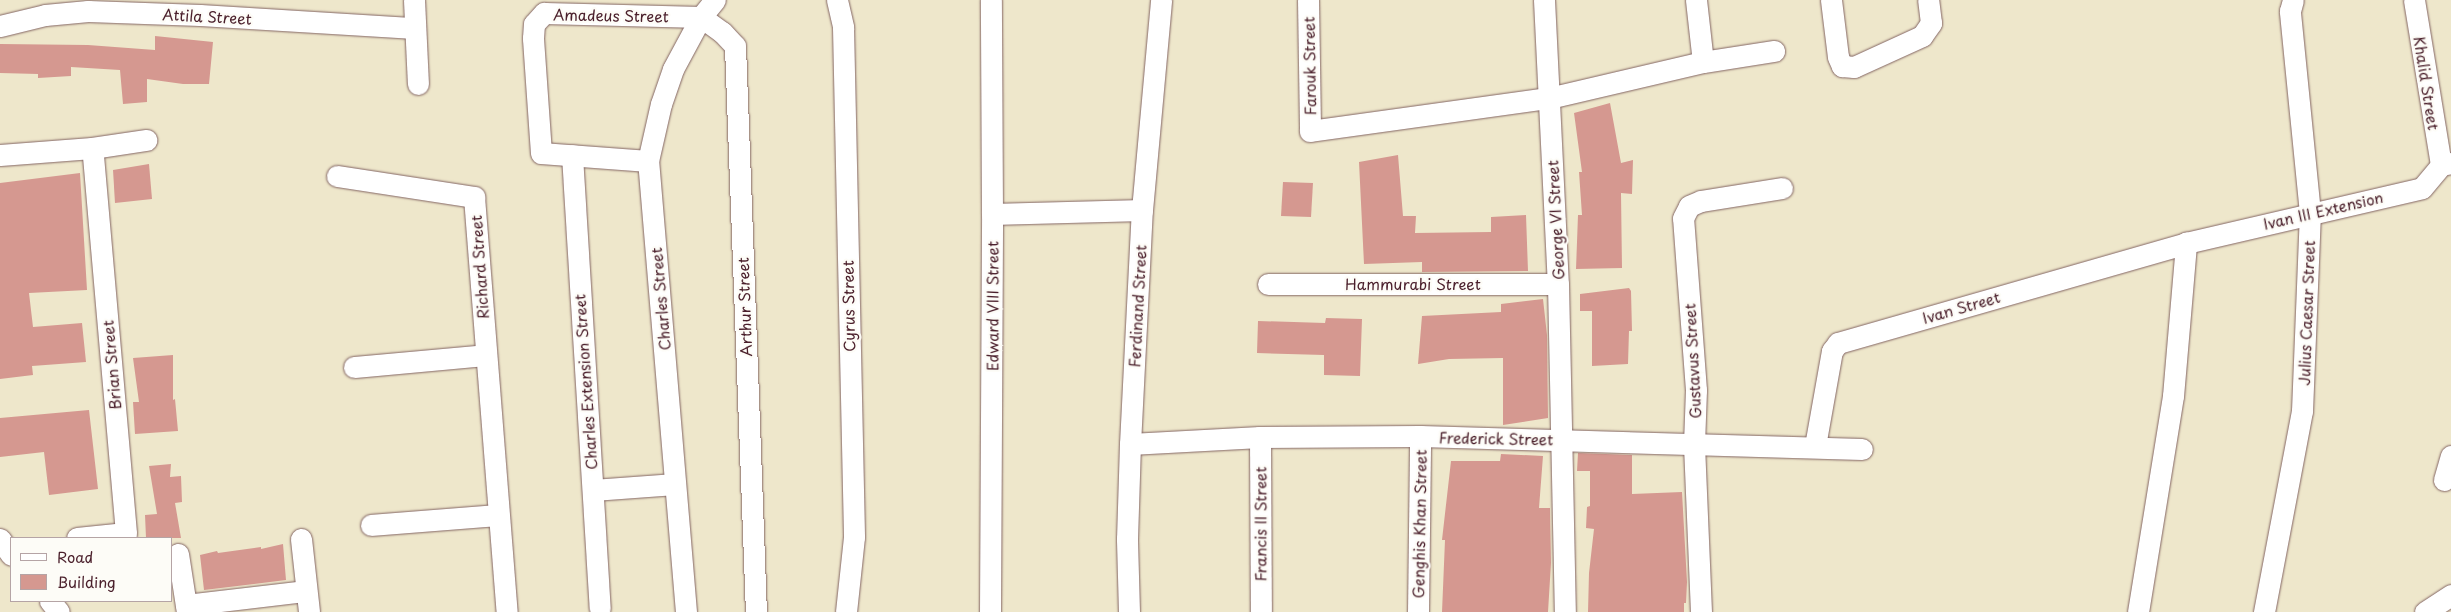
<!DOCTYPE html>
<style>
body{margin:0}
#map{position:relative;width:2451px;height:612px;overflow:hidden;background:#eee7cb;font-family:"Playpen Sans",sans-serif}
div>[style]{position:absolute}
.building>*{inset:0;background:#d59890}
.roads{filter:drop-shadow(0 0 1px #836563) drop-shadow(0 0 1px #836563)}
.minor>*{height:21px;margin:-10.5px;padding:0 10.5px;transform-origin:10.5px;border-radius:10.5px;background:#fff}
span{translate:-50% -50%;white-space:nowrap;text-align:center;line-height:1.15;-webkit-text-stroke:4.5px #fdfcf7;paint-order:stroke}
.street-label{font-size:15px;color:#4a1f2b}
.legend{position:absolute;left:10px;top:537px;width:162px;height:65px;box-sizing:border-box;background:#fdfcf7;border:1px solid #b5a4a5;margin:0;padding:6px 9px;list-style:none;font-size:15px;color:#4a1f2b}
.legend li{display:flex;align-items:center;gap:10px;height:25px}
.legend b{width:25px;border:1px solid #b5a4a5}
</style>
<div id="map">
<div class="building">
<div style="clip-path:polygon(155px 36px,213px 42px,209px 84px,183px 84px,147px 79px,147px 102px,123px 104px,120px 70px,71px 67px,71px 76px,38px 78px,38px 74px,0 73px,0 44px,88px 45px,155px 50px)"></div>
<div style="clip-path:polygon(1610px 103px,1621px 163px,1633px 160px,1632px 194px,1621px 193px,1622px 268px,1576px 269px,1578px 215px,1582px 215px,1579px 172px,1582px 172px,1574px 113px)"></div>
<div style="clip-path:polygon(1398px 155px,1403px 216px,1416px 216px,1415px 233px,1491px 232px,1491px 217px,1526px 215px,1528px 271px,1422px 272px,1422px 262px,1364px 264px,1359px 162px)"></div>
<div style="clip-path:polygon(149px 164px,152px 199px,115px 203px,113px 170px)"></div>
<div style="clip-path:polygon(80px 173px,87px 290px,29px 293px,33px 327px,82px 323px,86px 362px,32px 366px,33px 375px,0 379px,0 183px)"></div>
<div style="clip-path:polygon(1283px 182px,1313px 183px,1311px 217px,1281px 216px)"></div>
<div style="clip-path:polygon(1629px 288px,1631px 291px,1632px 331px,1629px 331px,1628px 364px,1592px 366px,1592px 311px,1580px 311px,1580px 294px)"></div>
<div style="clip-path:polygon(1543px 299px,1547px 335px,1548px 418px,1503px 425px,1503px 358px,1449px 359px,1418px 364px,1422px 316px,1501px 312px,1501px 304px)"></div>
<div style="clip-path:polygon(1326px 318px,1362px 319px,1360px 376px,1324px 375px,1324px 355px,1257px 353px,1258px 321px,1325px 323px)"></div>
<div style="clip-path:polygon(173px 355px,173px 400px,175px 399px,178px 431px,135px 434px,133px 402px,139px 402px,133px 358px)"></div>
<div style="clip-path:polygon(89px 410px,98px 489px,49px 495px,44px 452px,0 457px,0 418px)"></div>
<div style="clip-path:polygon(1578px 453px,1632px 455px,1632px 494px,1682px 492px,1687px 582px,1686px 603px,1684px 603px,1684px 612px,1588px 612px,1589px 573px,1594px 529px,1586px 528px,1587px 507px,1590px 506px,1590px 471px,1577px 471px)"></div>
<div style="clip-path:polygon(1501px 454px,1543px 456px,1539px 508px,1550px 508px,1551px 563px,1548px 612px,1442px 612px,1445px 540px,1442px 540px,1451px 461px,1500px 461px)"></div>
<div style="clip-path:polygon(171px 464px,170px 477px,181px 476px,182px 502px,175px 503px,181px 538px,146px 538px,145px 515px,157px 514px,149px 466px)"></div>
<div style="clip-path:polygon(283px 544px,286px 580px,204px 590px,200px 555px,217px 551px,218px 553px,261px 547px,261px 549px)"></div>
</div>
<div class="roads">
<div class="minor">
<div style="left:414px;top:0;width:84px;rotate:87.3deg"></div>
<div style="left:837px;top:0;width:28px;rotate:77deg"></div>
<div style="left:843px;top:27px;width:510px;rotate:88.76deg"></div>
<div style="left:854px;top:537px;width:75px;rotate:96.1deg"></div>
<div style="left:1308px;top:0;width:131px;rotate:89.1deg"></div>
<div style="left:1310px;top:131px;width:241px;rotate:-7.9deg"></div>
<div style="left:1549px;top:98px;width:158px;rotate:-13.2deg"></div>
<div style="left:1703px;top:62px;width:72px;rotate:-8.8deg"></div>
<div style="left:1544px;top:0;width:284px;rotate:87.2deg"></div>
<div style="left:1558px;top:284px;width:328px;rotate:88.8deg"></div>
<div style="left:1696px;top:0;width:62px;rotate:83.6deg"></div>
<div style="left:1831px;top:0;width:57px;rotate:83deg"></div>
<div style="left:1838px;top:57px;width:10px;rotate:66deg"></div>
<div style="left:1842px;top:66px;width:12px;rotate:5deg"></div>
<div style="left:1854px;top:67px;width:75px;rotate:-24.5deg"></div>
<div style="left:1922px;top:36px;width:16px;rotate:-55deg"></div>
<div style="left:1931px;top:23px;width:23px;rotate:-97deg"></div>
<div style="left:2414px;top:0;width:167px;rotate:80.7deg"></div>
<div style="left:0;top:26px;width:46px;rotate:-13.7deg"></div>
<div style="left:45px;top:15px;width:43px;rotate:-5.3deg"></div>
<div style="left:88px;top:11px;width:112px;rotate:2deg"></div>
<div style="left:200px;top:15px;width:215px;rotate:3.5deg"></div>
<div style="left:0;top:155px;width:92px;rotate:-4.4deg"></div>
<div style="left:92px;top:148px;width:55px;rotate:-8.4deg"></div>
<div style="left:572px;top:155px;width:454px;rotate:86.5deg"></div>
<div style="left:648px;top:161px;width:107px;rotate:-175.7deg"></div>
<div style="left:541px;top:153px;width:115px;rotate:-94deg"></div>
<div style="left:533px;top:38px;width:14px;rotate:-86deg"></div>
<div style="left:534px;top:24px;width:15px;rotate:-48deg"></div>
<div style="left:544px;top:13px;width:157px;rotate:1.5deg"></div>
<div style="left:701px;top:17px;width:26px;rotate:36deg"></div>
<div style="left:722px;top:32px;width:19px;rotate:47deg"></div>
<div style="left:735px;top:46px;width:566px;rotate:87.88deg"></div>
<div style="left:337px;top:176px;width:139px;rotate:8.7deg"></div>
<div style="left:474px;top:197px;width:416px;rotate:85.5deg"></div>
<div style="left:992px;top:214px;width:150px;rotate:-1.5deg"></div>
<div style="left:1268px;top:284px;width:290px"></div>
<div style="left:354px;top:367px;width:132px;rotate:-5.2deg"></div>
<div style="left:1260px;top:437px;width:175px;rotate:89.7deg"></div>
<div style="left:1130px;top:444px;width:130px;rotate:-3.1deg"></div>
<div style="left:1260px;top:437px;width:160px;rotate:-0.4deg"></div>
<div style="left:1420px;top:436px;width:442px;rotate:1.7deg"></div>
<div style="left:1815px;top:446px;width:97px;rotate:-79.9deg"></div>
<div style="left:1832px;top:351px;width:10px;rotate:-53deg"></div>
<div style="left:1838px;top:343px;width:362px;rotate:-16deg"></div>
<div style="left:2186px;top:243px;width:242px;rotate:-13.1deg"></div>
<div style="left:2422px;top:188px;width:30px;rotate:-50deg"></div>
<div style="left:2441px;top:165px;width:10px;rotate:-11deg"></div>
<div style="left:2444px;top:480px;width:25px;rotate:-74deg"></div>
<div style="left:593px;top:490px;width:82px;rotate:-4.2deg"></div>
<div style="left:371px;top:525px;width:126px;rotate:-4.5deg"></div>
<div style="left:77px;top:538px;width:49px;rotate:-5.8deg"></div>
<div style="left:126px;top:533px;width:386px;rotate:-95deg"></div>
<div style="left:0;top:539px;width:19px;rotate:55deg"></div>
<div style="left:301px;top:539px;width:73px;rotate:83.7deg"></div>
<div style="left:178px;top:554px;width:59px;rotate:81.2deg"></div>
<div style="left:50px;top:601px;width:14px;rotate:51deg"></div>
<div style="left:186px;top:605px;width:121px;rotate:-6.7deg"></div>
<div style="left:686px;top:612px;width:453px;rotate:-94.8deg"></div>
<div style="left:648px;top:161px;width:58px;rotate:-77.2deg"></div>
<div style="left:661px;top:104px;width:37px;rotate:-71deg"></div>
<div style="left:673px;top:69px;width:59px;rotate:-61.7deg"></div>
<div style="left:701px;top:17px;width:22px;rotate:-51deg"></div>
<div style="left:990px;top:612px;width:398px;rotate:-89.7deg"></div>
<div style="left:992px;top:214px;width:214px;rotate:-90.3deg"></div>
<div style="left:1129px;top:612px;width:73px;rotate:-91.6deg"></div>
<div style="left:1127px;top:539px;width:95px;rotate:-88.2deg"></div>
<div style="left:1130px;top:444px;width:234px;rotate:-87.1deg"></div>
<div style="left:1142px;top:210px;width:211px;rotate:-84.8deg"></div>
<div style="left:1418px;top:612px;width:176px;rotate:-89.3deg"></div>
<div style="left:1701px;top:612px;width:168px;rotate:-92.4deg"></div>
<div style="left:1694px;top:444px;width:54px;rotate:-87.9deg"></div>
<div style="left:1696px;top:390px;width:172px;rotate:-94.3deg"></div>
<div style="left:1683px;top:218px;width:13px;rotate:-63deg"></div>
<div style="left:1689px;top:206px;width:13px;rotate:-23deg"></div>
<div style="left:1701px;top:201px;width:82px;rotate:-9.1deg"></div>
<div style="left:2138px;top:612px;width:219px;rotate:-80.8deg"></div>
<div style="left:2173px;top:396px;width:154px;rotate:-85.1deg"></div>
<div style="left:2264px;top:612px;width:205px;rotate:-79.3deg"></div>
<div style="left:2302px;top:411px;width:198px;rotate:-87.7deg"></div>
<div style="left:2310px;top:213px;width:203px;rotate:-95.7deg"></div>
<div style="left:2290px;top:11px;width:11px;rotate:-75deg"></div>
<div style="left:2425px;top:612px;width:31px;rotate:-33deg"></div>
</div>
</div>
<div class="street-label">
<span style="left:611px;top:15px;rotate:1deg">Amadeus Street</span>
<span style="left:207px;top:16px;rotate:3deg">Attila Street</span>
<span style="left:1309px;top:66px;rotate:-91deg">Farouk Street</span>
<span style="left:2427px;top:83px;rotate:81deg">Khalid Street</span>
<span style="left:2323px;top:210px;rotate:-13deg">Ivan III Extension</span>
<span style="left:1555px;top:220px;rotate:-93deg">George VI Street</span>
<span style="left:479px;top:267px;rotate:-94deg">Richard Street</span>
<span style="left:1413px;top:284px">Hammurabi Street</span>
<span style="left:660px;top:299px;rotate:-95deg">Charles Street</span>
<span style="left:848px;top:306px;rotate:-91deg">Cyrus Street</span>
<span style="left:992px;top:306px;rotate:-90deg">Edward VIII Street</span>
<span style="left:1137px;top:306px;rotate:-87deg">Ferdinand Street</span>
<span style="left:744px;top:307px;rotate:-92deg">Arthur Street</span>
<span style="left:1961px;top:307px;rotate:-16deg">Ivan Street</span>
<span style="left:2306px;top:313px;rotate:-88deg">Julius Caesar Street</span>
<span style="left:1692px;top:361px;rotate:-93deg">Gustavus Street</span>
<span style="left:111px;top:365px;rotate:-95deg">Brian Street</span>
<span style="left:585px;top:382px;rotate:-94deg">Charles Extension Street</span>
<span style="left:1496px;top:438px;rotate:1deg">Frederick Street</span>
<span style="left:1260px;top:524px;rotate:-90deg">Francis II Street</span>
<span style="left:1419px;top:524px;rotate:-89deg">Genghis Khan Street</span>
</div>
<ul class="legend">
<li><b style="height:6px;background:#fff"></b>Road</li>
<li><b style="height:14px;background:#d59890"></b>Building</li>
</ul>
</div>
